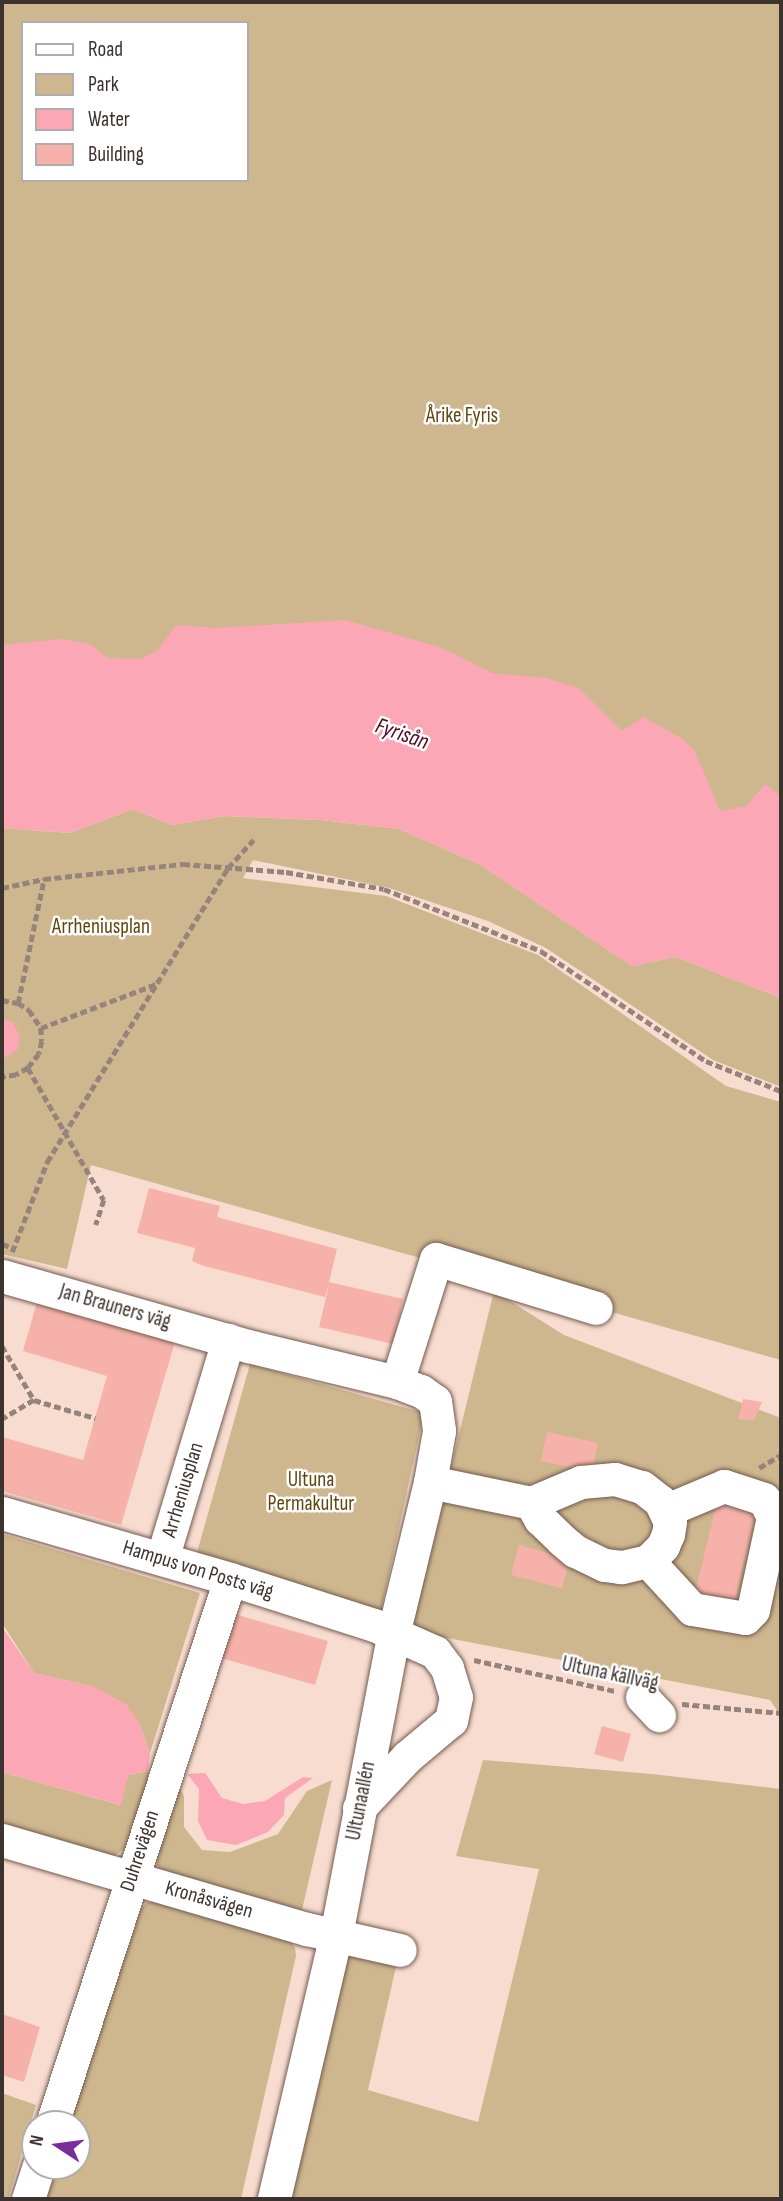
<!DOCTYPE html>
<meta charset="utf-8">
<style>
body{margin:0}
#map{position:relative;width:783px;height:2201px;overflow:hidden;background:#f8dcd0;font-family:"Sofia Sans Condensed",sans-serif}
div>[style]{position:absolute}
.green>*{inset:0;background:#ceb78e}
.water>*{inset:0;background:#fba7b5}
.building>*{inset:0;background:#f6b2aa}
.path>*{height:4.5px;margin-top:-2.25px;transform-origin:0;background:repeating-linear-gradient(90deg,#96837b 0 7px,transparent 0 10.5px)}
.roads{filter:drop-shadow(0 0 2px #725b50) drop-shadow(0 0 2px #725b50)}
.minor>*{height:33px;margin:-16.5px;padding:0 16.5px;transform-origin:16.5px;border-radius:16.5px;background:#fff}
span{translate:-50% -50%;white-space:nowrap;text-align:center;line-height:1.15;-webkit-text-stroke:5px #fff;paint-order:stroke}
.park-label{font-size:21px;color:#61470e}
.street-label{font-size:21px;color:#3d332e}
.water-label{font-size:23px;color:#520921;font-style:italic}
.frame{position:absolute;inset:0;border:4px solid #3d332e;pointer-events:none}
.legend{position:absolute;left:21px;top:21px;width:228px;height:161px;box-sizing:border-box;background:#fff;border:2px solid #b1adab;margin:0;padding:9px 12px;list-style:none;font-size:21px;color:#3d332e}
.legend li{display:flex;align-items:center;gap:14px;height:35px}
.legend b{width:35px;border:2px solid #b1adab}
.north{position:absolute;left:21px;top:2110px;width:70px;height:70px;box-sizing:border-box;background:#fff;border:2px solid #b1adab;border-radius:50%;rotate:283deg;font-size:19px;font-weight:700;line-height:28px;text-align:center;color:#3d332e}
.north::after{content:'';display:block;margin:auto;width:24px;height:32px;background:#7a2c9d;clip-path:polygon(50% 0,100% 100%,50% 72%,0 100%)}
</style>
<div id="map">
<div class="green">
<div style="clip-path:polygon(evenodd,2px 2px,781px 2px,781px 873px,2px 729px,2px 2px,23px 23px,247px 23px,247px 180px,23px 180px,23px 23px)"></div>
<div style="clip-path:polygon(133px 809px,172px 825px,224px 816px,321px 820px,399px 829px,481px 865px,632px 966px,676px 957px,781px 998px,781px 1087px,713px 1060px,546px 948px,488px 921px,389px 888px,253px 860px,243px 878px,386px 896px,538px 955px,726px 1086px,781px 1102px,781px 1360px,91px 1165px,67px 1269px,2px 1254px,2px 828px,70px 833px)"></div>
<div style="clip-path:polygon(494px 1291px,564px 1335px,781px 1418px,781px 1716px,770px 1700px,411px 1631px)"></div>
<div style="clip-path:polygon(250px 1364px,424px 1413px,380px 1615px,196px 1556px)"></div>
<div style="clip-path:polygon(2px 1534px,200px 1593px,150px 1753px,139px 1722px,94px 1687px,34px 1673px,2px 1623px)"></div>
<div style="clip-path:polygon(483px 1760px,652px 1774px,781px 1789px,781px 2199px,283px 2199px,340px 1963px,348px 1956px,362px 1954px,391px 1962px,396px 1967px,368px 2090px,478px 2122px,539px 1869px,456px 1856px)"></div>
<div style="clip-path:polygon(148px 1771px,150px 1783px,129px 1846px,112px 1857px,2px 1824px,2px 1772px,120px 1805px,128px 1775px)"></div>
<div style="clip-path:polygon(175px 1780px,184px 1796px,184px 1827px,202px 1850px,230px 1852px,278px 1834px,307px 1791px,332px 1780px,302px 1910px,159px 1870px,152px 1849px)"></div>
<div style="clip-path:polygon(156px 1901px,289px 1940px,295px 1947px,296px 1956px,241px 2199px,39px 2199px,50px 2166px,77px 2166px,77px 2124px,63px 2124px,132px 1916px,148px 1902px)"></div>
<div style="clip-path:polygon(2px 2093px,36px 2105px,8px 2199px,2px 2199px)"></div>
</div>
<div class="water">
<div style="clip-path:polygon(345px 620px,440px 647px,492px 673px,546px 678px,579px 688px,622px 731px,643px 717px,681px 738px,695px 751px,720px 811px,746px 806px,765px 784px,781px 796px,781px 998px,676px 957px,632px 966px,481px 865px,399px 829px,321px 820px,224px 816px,172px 825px,133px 809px,70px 833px,2px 828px,2px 645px,61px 639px,90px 644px,108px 658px,141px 659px,158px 650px,176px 625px,217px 628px)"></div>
<div style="clip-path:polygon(2px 1018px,13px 1023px,20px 1036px,18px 1049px,2px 1060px)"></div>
<div style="clip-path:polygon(2px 1627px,34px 1673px,94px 1687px,126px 1704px,139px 1722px,150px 1753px,148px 1771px,128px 1775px,121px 1805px,2px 1772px)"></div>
<div style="clip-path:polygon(205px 1773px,222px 1798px,243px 1804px,265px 1801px,303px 1777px,313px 1778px,285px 1798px,284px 1815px,268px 1832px,236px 1845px,207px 1840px,198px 1821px,199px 1789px,187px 1774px)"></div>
</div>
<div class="building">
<div style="clip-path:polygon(149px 1188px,220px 1206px,217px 1217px,337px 1249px,329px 1282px,403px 1299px,393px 1344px,319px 1327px,329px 1285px,325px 1297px,204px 1266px,192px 1261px,195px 1248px,137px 1233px)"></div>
<div style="clip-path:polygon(37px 1302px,175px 1342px,121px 1525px,2px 1491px,2px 1437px,83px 1460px,107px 1376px,23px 1351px)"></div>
<div style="clip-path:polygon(743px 1399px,762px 1402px,754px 1420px,738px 1419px)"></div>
<div style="clip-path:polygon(547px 1432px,598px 1443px,592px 1472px,541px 1461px)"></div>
<div style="clip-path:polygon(719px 1494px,758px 1503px,733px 1607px,694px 1597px)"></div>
<div style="clip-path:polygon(519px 1545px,570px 1559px,562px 1588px,511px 1575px)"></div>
<div style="clip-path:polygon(234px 1614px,328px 1641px,315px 1685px,221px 1658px)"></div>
<div style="clip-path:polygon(602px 1726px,631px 1734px,623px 1762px,594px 1754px)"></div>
<div style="clip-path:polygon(2px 2014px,40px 2027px,24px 2082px,2px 2075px)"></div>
</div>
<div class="path">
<div style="left:2px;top:888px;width:43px;rotate:-12.1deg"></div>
<div style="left:44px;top:879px;width:140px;rotate:-6.2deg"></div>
<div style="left:183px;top:864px;width:103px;rotate:4.4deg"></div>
<div style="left:286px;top:872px;width:99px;rotate:9.8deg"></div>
<div style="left:384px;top:889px;width:169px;rotate:21.5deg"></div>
<div style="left:541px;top:951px;width:198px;rotate:33.7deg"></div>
<div style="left:706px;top:1061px;width:81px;rotate:21.8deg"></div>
<div style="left:2px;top:1000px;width:16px;rotate:11deg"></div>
<div style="left:18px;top:1003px;width:13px;rotate:32deg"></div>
<div style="left:29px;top:1010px;width:22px;rotate:56deg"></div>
<div style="left:41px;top:1028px;width:13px;rotate:86deg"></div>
<div style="left:42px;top:1041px;width:13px;rotate:103deg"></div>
<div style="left:39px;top:1054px;width:18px;rotate:128deg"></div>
<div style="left:28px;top:1068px;width:14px;rotate:150deg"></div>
<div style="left:16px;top:1075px;width:14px;rotate:172deg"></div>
<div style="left:18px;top:1003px;width:127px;rotate:-78.2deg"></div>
<div style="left:41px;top:1028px;width:123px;rotate:-20.9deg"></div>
<div style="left:28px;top:1068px;width:152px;rotate:60.1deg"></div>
<div style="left:104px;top:1200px;width:26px;rotate:108deg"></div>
<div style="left:2px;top:1244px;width:13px;rotate:18deg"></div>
<div style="left:12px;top:1252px;width:97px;rotate:-68.7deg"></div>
<div style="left:47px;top:1162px;width:345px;rotate:-58.4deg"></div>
<div style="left:228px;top:868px;width:38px;rotate:-48deg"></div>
<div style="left:2px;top:1346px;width:63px;rotate:59.3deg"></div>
<div style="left:34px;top:1400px;width:37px;rotate:149deg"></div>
<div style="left:34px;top:1400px;width:64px;rotate:16.4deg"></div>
<div style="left:759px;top:1468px;width:26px;rotate:-31deg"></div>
<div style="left:474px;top:1660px;width:144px;rotate:12.4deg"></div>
<div style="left:682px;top:1704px;width:99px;rotate:5.2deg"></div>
</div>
<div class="roads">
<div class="minor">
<div style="left:2px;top:1276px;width:256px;rotate:15.9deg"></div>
<div style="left:248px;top:1346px;width:153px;rotate:13.6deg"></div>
<div style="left:397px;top:1382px;width:26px;rotate:21deg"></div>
<div style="left:421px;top:1391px;width:17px;rotate:36deg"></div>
<div style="left:435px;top:1401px;width:30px;rotate:82deg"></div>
<div style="left:439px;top:1431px;width:52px;rotate:100deg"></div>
<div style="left:430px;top:1482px;width:153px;rotate:103.6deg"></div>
<div style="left:394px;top:1631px;width:309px;rotate:100.8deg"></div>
<div style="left:336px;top:1934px;width:272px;rotate:103.2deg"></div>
<div style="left:397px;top:1382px;width:129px;rotate:-72.4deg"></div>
<div style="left:436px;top:1259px;width:167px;rotate:17deg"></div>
<div style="left:430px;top:1482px;width:103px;rotate:11.7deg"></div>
<div style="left:531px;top:1503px;width:54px;rotate:-22.8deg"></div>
<div style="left:581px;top:1482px;width:34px;rotate:-5deg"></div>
<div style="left:615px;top:1479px;width:28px;rotate:17deg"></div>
<div style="left:642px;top:1487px;width:23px;rotate:38deg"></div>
<div style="left:660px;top:1501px;width:23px;rotate:65deg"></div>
<div style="left:670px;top:1522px;width:12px;rotate:99deg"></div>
<div style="left:668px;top:1534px;width:13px;rotate:113deg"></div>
<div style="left:663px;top:1546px;width:21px;rotate:135deg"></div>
<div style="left:648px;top:1561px;width:28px;rotate:167deg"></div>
<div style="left:621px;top:1567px;width:17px;rotate:-173deg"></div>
<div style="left:604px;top:1565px;width:32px;rotate:-154deg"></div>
<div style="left:575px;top:1551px;width:17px;rotate:-140deg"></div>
<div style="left:562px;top:1540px;width:30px;rotate:-136deg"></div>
<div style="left:540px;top:1519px;width:18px;rotate:-119deg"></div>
<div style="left:2px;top:1513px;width:237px;rotate:16.1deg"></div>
<div style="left:230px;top:1579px;width:151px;rotate:17.7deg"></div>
<div style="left:374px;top:1625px;width:67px;rotate:23.9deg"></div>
<div style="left:435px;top:1652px;width:20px;rotate:53deg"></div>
<div style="left:447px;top:1668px;width:30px;rotate:73deg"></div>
<div style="left:456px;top:1697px;width:24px;rotate:102deg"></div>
<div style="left:451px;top:1720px;width:57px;rotate:139.9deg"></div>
<div style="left:407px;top:1757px;width:70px;rotate:133.3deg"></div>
<div style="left:162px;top:1559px;width:229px;rotate:-73.2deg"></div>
<div style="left:648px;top:1561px;width:65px;rotate:47.5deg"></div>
<div style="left:692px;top:1609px;width:54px;rotate:9.6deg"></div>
<div style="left:745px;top:1618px;width:11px;rotate:-45deg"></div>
<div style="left:753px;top:1610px;width:95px;rotate:-77.9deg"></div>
<div style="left:773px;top:1517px;width:20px;rotate:-117deg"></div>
<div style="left:764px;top:1499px;width:42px;rotate:-162deg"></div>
<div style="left:724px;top:1486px;width:62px;rotate:157.2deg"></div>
<div style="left:642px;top:1697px;width:25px;rotate:47deg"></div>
<div style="left:2px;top:1840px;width:318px;rotate:16.3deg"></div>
<div style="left:307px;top:1929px;width:95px;rotate:12.7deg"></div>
<div style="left:52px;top:2124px;width:573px;rotate:-71.91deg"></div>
<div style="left:28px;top:2199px;width:35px;rotate:-72deg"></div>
</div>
</div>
<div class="park-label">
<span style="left:462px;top:416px">Årike Fyris</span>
<span style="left:101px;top:927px">Arrheniusplan</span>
<span style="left:311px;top:1492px">Ultuna<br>Permakultur</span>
</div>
<div class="street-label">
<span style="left:115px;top:1307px;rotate:16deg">Jan Brauners väg</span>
<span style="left:183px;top:1490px;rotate:-73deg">Arrheniusplan</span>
<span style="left:198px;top:1570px;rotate:17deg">Hampus von Posts väg</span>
<span style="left:610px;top:1674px;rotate:12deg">Ultuna källväg</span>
<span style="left:361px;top:1801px;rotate:-79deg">Ultunaallén</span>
<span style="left:140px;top:1851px;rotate:-72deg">Duhrevägen</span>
<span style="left:209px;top:1900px;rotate:16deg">Kronåsvägen</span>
</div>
<div class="water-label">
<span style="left:402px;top:734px;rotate:19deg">Fyrisån</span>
</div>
<div class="frame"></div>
<ul class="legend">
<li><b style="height:9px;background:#fff"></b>Road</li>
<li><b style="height:19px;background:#ceb78e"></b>Park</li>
<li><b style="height:19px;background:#fba7b5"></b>Water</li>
<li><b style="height:19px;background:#f6b2aa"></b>Building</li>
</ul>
<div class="north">N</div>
</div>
